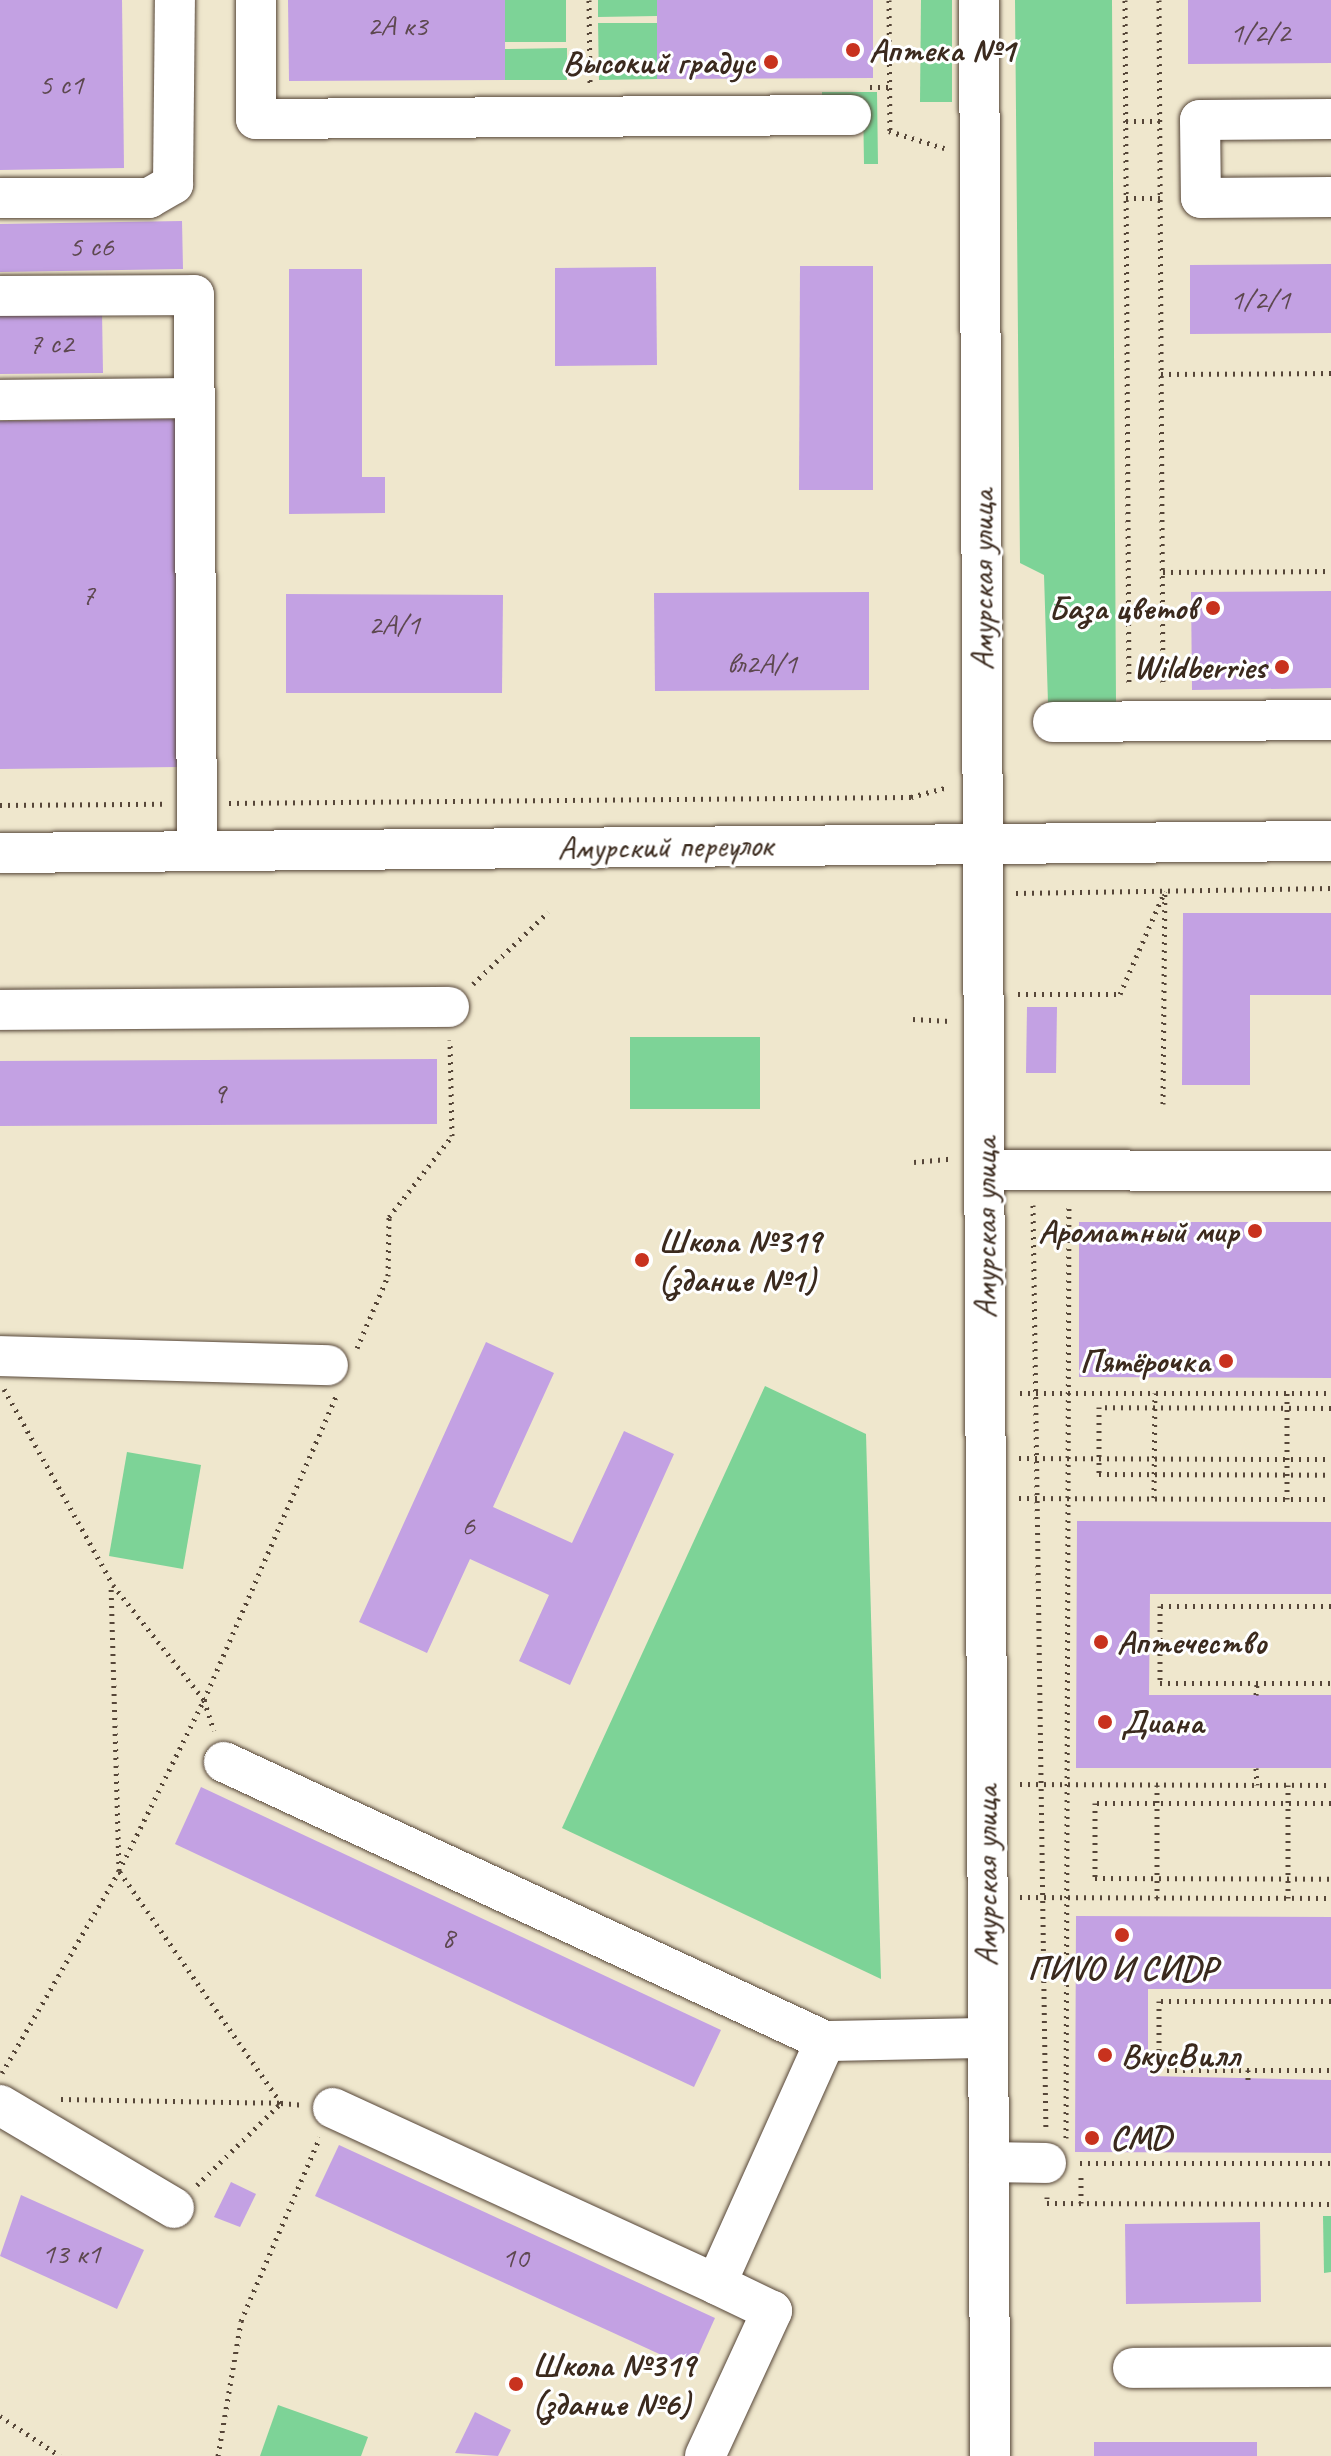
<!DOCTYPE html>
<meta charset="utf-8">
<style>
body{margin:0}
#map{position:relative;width:1331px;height:2456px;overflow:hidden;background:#efe7cd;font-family:Caveat,sans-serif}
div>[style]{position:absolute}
.green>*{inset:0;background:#7dd397}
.building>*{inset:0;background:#c3a1e3}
.path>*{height:5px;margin-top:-2.5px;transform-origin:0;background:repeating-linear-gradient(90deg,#564638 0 2px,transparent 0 8px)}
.roads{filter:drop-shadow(0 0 2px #564638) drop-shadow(0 0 2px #564638)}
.minor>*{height:40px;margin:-20px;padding:0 20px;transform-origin:20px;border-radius:20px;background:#fff}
.dots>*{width:22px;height:22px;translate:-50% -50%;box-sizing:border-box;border:4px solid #fff;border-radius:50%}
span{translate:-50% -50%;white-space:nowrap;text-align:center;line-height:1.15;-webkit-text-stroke:6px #fff;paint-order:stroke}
.number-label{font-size:30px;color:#5d484f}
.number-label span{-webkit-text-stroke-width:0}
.poi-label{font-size:34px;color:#3b2a1e;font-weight:700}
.left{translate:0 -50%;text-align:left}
.right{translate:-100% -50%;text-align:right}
.street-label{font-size:34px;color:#3b2a1e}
</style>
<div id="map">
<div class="green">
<div style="clip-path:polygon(505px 0,566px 0,566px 42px,505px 42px)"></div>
<div style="clip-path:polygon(598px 0,657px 0,657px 16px,598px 17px)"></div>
<div style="clip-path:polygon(921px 0,952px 0,952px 102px,920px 102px)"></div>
<div style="clip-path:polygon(1015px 0,1112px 0,1116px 702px,1048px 703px,1044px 575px,1020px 563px)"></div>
<div style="clip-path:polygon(598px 23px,657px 23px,657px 79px,599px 80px)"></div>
<div style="clip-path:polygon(567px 48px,567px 80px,505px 80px,505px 49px)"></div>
<div style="clip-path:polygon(822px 92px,877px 92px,878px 164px,864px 164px,863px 101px,822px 101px)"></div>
<div style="clip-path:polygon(630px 1037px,760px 1037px,760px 1109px,630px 1109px)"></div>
<div style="clip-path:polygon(765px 1386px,866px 1434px,881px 1979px,562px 1828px)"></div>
<div style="clip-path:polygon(127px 1452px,201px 1465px,183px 1569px,109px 1556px)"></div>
<div style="clip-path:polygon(1323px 2216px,1331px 2216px,1331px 2272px,1324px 2273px)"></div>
<div style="clip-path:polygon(278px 2405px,368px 2437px,361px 2456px,260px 2456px)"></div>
</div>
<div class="building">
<div style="clip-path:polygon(0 0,122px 0,124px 168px,0 170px)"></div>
<div style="clip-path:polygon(288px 0,505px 0,505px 80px,289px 81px)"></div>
<div style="clip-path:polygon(657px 0,873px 0,873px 78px,657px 79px)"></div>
<div style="clip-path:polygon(1188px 0,1331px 0,1331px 63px,1188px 64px)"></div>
<div style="clip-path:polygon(182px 221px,183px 269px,0 272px,0 224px)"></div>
<div style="clip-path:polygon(1331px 264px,1331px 333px,1190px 334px,1190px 265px)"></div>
<div style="clip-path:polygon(800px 266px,873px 266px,873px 490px,799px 490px)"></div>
<div style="clip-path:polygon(656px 267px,657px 365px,555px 366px,555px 268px)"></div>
<div style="clip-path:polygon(289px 269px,362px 269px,362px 477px,385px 477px,385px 513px,289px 514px)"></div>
<div style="clip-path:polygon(102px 312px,103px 373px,0 374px,0 313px)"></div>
<div style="clip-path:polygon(176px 419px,178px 767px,0 769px,0 421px)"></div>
<div style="clip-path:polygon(1331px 591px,1331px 688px,1192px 690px,1191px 592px)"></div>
<div style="clip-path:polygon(869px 592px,869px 690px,655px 691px,654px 593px)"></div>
<div style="clip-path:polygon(286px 594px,503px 595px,502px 693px,286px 693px)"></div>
<div style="clip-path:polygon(1183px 913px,1331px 913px,1331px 995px,1250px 995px,1250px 1085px,1182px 1085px)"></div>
<div style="clip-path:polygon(1027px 1007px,1057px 1007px,1056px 1073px,1026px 1073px)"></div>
<div style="clip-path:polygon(437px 1059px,437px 1124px,0 1126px,0 1061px)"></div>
<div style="clip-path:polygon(1079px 1222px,1331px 1222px,1331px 1378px,1079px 1377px)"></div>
<div style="clip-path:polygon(486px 1342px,554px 1373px,493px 1507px,572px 1543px,624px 1431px,674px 1454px,570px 1685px,519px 1661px,549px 1595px,470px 1559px,427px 1653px,359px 1622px)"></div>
<div style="clip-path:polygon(1077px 1521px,1331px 1522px,1331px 1594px,1150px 1594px,1149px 1695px,1331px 1695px,1331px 1768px,1076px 1768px)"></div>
<div style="clip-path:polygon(201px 1787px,721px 2030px,694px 2087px,175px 1844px)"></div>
<div style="clip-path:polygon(1076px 1916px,1331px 1917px,1331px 1989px,1148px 1989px,1148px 2076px,1331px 2080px,1331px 2153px,1075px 2152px)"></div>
<div style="clip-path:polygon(339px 2145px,715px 2318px,692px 2369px,315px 2196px)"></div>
<div style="clip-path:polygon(231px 2182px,256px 2194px,240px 2227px,214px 2217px)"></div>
<div style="clip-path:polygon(21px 2195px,144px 2250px,117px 2309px,0 2256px)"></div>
<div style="clip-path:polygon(1260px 2222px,1261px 2302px,1126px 2304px,1125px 2224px)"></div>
<div style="clip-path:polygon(475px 2412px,511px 2430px,498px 2456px,455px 2453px)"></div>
<div style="clip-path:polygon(1094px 2442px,1257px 2442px,1257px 2456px,1094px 2456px)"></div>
</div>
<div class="path">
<div style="left:589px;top:0;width:84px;rotate:89.3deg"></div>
<div style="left:889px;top:0;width:131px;rotate:89.6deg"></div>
<div style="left:1125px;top:0;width:687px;rotate:89.67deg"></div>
<div style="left:1159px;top:0;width:687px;rotate:89.67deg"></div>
<div style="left:870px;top:87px;width:19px"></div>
<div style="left:1126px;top:121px;width:37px"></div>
<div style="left:889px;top:131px;width:58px;rotate:17.2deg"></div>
<div style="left:1126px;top:198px;width:38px"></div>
<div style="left:1161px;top:374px;width:170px;rotate:-0.3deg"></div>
<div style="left:1163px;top:572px;width:168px;rotate:-0.3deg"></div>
<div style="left:229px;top:803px;width:682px;rotate:-0.5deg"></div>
<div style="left:911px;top:797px;width:39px;rotate:-15deg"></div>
<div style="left:0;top:805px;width:163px;rotate:-0.4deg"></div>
<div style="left:1016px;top:893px;width:315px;rotate:-0.9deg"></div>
<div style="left:473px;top:984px;width:104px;rotate:-43.8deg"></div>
<div style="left:1018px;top:994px;width:102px"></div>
<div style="left:1120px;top:994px;width:112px;rotate:-66.4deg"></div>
<div style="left:913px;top:1019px;width:37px;rotate:3deg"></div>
<div style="left:1163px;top:1104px;width:211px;rotate:-89.5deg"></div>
<div style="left:914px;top:1162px;width:36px;rotate:-5deg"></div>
<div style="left:1033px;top:1205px;width:926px;rotate:89.2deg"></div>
<div style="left:357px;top:1348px;width:78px;rotate:-66.7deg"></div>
<div style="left:388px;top:1276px;width:59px;rotate:-89deg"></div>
<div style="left:389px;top:1217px;width:103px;rotate:-52.1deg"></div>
<div style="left:452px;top:1136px;width:96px;rotate:-91.2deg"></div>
<div style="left:4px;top:1389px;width:224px;rotate:60.9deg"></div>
<div style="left:113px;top:1585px;width:147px;rotate:51.6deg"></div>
<div style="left:204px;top:1700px;width:32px;rotate:72deg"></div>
<div style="left:1020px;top:1393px;width:311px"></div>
<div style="left:1331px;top:1408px;width:232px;rotate:-179.8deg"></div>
<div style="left:1099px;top:1407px;width:67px;rotate:90deg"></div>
<div style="left:1099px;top:1474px;width:232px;rotate:0.2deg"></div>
<div style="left:1019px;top:1458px;width:312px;rotate:0.2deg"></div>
<div style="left:1019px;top:1498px;width:312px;rotate:0.2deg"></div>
<div style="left:1154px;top:1498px;width:105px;rotate:-89.5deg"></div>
<div style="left:1287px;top:1499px;width:106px;rotate:-90deg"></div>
<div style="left:1331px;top:1606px;width:171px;rotate:180deg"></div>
<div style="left:1160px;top:1606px;width:77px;rotate:90deg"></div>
<div style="left:1160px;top:1683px;width:171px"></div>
<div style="left:1256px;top:1695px;width:12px;rotate:-85deg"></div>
<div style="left:1256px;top:1768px;width:17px;rotate:87deg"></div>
<div style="left:1020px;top:1784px;width:311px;rotate:0.2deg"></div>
<div style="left:1331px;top:1803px;width:236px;rotate:180deg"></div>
<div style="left:1095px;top:1803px;width:75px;rotate:90deg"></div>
<div style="left:1095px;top:1878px;width:236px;rotate:0.2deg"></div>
<div style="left:1020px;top:1897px;width:311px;rotate:0.2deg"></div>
<div style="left:1157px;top:1898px;width:113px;rotate:-90deg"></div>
<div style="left:1288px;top:1898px;width:113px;rotate:-90deg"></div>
<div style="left:1331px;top:2001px;width:172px;rotate:180deg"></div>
<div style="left:1159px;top:2001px;width:69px;rotate:90deg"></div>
<div style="left:1159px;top:2070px;width:172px"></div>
<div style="left:1248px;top:2070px;width:10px;rotate:90deg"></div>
<div style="left:2px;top:2073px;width:233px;rotate:-59.9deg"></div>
<div style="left:119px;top:1871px;width:191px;rotate:-63.6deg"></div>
<div style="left:204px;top:1700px;width:331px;rotate:-66.5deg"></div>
<div style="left:61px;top:2099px;width:220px;rotate:1deg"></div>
<div style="left:281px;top:2103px;width:283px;rotate:-124.9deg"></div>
<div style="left:119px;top:1871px;width:283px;rotate:-91.6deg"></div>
<div style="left:1066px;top:2138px;width:934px;rotate:-89.82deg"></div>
<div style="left:1080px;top:2163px;width:251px"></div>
<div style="left:197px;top:2185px;width:117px;rotate:-44.3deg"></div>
<div style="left:281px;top:2103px;width:21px;rotate:5deg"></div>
<div style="left:1047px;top:2197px;width:6px;rotate:90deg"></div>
<div style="left:1047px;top:2203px;width:284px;rotate:0.2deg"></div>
<div style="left:1081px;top:2203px;width:31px;rotate:-90deg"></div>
<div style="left:0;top:2416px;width:72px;rotate:33.7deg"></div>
<div style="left:218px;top:2456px;width:137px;rotate:-80.3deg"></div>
<div style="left:241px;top:2321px;width:200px;rotate:-66.8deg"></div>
</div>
<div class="roads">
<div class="minor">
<div style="left:256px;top:0;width:119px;rotate:90deg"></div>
<div style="left:256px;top:119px;width:595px;rotate:-0.39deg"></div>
<div style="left:979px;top:0;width:2456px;rotate:89.74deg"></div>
<div style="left:1331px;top:119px;width:131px;rotate:179.6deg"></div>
<div style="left:1200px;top:120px;width:78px;rotate:89.3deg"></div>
<div style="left:1201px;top:198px;width:130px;rotate:-0.4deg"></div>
<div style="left:0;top:198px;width:149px"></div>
<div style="left:149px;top:198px;width:28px;rotate:-30deg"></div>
<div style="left:173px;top:184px;width:184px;rotate:-89.4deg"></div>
<div style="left:0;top:296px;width:194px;rotate:-0.3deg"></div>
<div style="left:194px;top:295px;width:556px;rotate:89.69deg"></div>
<div style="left:0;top:400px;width:195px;rotate:-0.6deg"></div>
<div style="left:1053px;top:722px;width:278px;rotate:-0.4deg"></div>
<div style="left:0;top:853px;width:1331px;rotate:-0.52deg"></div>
<div style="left:0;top:1010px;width:449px;rotate:-0.4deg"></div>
<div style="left:985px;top:1170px;width:346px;rotate:0.2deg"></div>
<div style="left:0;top:1356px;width:328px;rotate:1.6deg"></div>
<div style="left:224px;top:1762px;width:663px;rotate:24.9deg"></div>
<div style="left:825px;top:2041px;width:161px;rotate:-1.1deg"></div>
<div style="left:0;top:2105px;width:202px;rotate:30.6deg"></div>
<div style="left:333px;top:2108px;width:422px;rotate:24.7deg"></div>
<div style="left:716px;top:2284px;width:266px;rotate:-65.8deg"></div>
<div style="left:989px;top:2162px;width:57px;rotate:1deg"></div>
<div style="left:1133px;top:2368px;width:198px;rotate:-0.3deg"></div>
<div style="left:705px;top:2456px;width:160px;rotate:-65.2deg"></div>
<div style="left:772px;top:2311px;width:62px;rotate:-154.3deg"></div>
</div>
</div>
<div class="dots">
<div style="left:853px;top:50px;background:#c8321e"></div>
<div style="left:771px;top:62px;background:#c8321e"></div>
<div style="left:1213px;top:608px;background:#c8321e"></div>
<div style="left:1282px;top:667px;background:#c8321e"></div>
<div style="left:1255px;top:1231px;background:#c8321e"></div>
<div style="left:642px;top:1260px;background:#c8321e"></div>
<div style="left:1226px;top:1361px;background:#c8321e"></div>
<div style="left:1101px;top:1642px;background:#c8321e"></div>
<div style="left:1105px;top:1722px;background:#c8321e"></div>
<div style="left:1122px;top:1935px;background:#c8321e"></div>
<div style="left:1105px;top:2055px;background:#c8321e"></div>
<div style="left:1092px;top:2138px;background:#c8321e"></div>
<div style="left:516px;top:2384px;background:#c8321e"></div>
</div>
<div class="number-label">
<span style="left:397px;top:25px">2А к3</span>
<span style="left:1260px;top:32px">1/2/2</span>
<span style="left:61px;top:84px">5 c1</span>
<span style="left:91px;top:246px">5 c6</span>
<span style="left:1260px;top:299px">1/2/1</span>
<span style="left:51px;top:343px">7 c2</span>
<span style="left:88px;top:594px">7</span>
<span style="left:394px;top:624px">2А/1</span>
<span style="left:762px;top:663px">вл2А/1</span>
<span style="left:219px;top:1093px">9</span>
<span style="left:468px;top:1525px">6</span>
<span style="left:448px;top:1937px">8</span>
<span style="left:71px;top:2253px">13 к1</span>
<span style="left:515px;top:2257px">10</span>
</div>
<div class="poi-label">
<span class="left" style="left:869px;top:50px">Аптека №1</span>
<span class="right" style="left:755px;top:62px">Высокий градус</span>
<span class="right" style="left:1197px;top:608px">База цветов</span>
<span class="right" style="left:1266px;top:667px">Wildberries</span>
<span class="right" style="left:1239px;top:1231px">Ароматный мир</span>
<span class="left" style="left:658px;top:1260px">Школа №319<br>(здание №1)</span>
<span class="right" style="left:1210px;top:1361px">Пятёрочка</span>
<span class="left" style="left:1117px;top:1642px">Аптечество</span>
<span class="left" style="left:1121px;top:1722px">Диана</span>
<span style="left:1122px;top:1968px">ПИVO И СИDР</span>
<span class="left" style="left:1121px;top:2055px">ВкусВилл</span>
<span class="left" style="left:1110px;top:2138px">CMD</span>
<span class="left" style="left:532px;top:2384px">Школа №319<br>(здание №6)</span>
</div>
<div class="street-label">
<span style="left:982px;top:580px;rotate:-90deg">Амурская улица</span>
<span style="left:665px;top:846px;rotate:-1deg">Амурский переулок</span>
<span style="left:985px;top:1228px;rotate:-90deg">Амурская улица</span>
<span style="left:986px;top:1876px;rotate:-90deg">Амурская улица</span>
</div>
</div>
